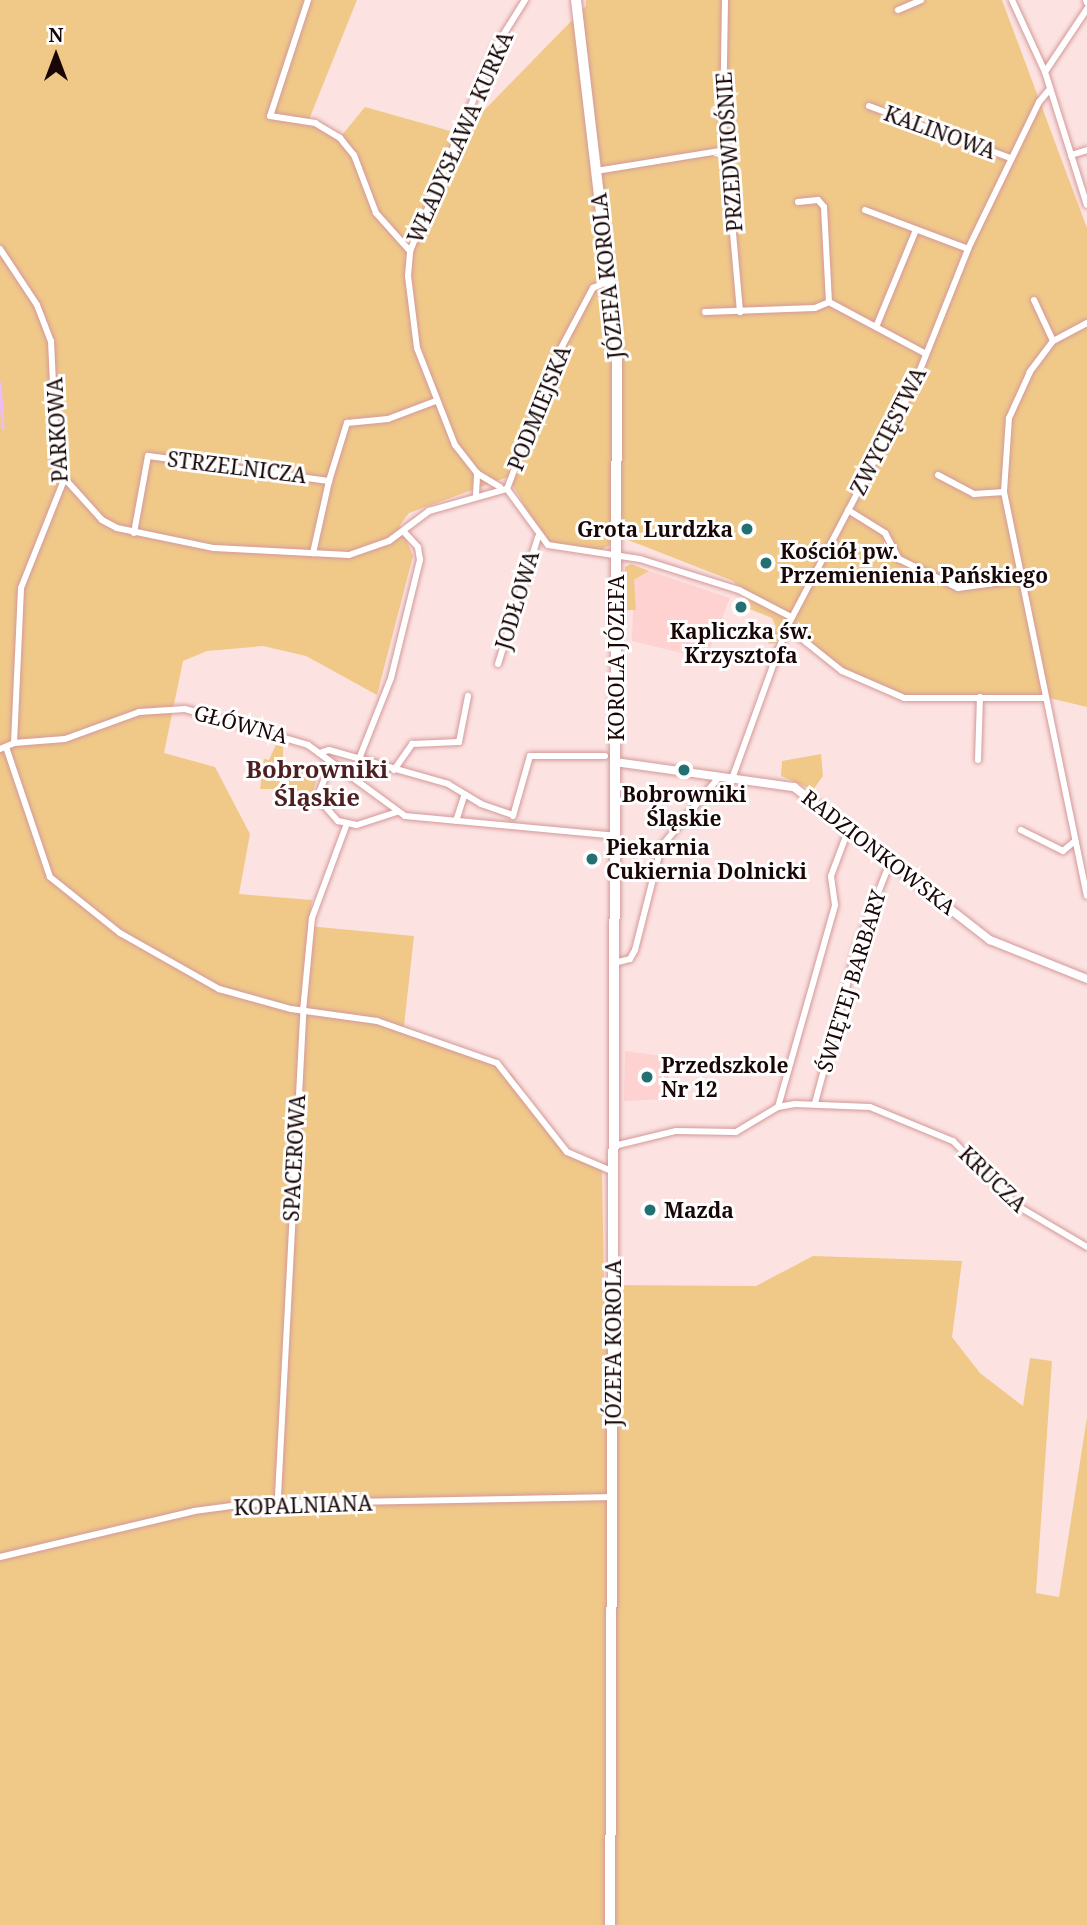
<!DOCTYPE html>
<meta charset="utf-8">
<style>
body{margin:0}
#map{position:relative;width:1087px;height:1925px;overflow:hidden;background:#fce3e2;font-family:"Noto Serif",serif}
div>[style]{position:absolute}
.built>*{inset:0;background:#fdd2d1}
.green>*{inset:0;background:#f0c989}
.stream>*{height:2.5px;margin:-1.25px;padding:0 1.25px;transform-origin:1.25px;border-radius:1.25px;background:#edbdfa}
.roads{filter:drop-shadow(0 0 2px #d49999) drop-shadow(0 0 2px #d49999)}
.minor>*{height:6px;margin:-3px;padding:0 3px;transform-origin:3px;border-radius:3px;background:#fff}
.tertiary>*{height:8px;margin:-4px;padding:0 4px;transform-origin:4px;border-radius:4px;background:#fff}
.trunk>*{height:10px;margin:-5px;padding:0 5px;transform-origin:5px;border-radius:5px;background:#fff}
.dots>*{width:19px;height:19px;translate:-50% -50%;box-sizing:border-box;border:4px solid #fff;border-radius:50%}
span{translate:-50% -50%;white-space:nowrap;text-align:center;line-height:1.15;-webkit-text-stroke:6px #fff;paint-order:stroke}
.street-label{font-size:21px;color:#190606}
.poi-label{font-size:21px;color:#190606;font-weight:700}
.right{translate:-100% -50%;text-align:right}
.left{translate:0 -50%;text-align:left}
.quarter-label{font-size:24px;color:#4e1f21;font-weight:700}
.north{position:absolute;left:21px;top:21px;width:70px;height:70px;-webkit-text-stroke:5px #fff;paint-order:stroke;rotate:0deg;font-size:19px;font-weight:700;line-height:28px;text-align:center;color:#190606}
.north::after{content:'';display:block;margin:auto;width:24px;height:32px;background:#190606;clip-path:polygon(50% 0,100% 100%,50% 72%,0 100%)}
</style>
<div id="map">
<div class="built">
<div style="clip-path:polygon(649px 571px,730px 598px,706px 659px,632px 641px,634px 580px)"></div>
<div style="clip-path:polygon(625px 1051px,670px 1057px,667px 1099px,624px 1101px)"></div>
</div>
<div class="green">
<div style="clip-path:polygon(0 0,357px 0,308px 122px,342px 135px,365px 107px,461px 134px,586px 6px,586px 0,1002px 0,1087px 228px,1087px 707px,1045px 697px,905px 695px,864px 682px,783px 626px,776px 643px,768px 644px,776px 627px,772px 618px,747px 608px,745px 614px,737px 611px,742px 598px,756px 602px,733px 581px,623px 538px,601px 550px,546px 543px,508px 477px,409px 513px,400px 525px,413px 556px,377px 695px,306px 656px,263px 646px,207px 651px,183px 661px,164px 753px,215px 767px,250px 834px,239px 894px,312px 900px,308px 926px,414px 936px,404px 1026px,512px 1074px,540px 1120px,567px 1151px,602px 1169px,604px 1285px,756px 1286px,813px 1256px,962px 1261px,952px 1337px,980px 1373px,1023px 1406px,1030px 1358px,1052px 1361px,1036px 1593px,1059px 1597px,1087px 1417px,1087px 1925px,0 1925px)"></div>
<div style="clip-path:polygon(631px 564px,649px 571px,634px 580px,636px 610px,627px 610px,624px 592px,625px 567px)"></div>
<div style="clip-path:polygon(278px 740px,283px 742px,283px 758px,274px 762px,274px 778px,282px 779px,282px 789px,260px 789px,264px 759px,269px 760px)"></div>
<div style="clip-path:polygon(821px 754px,823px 776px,813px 790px,781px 776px,782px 761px)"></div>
<div style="clip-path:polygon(285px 763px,302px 763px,317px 777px,312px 796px,286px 792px)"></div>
</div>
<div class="stream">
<div style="left:0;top:383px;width:45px;rotate:86.2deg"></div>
</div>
<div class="roads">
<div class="minor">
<div style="left:308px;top:0;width:122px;rotate:108.1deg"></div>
<div style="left:270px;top:116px;width:46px;rotate:8.8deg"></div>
<div style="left:315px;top:123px;width:29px;rotate:31deg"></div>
<div style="left:340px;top:138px;width:22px;rotate:51deg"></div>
<div style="left:354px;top:155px;width:62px;rotate:69.2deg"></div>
<div style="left:376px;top:213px;width:51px;rotate:48.2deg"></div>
<div style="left:725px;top:0;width:121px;rotate:90.9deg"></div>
<div style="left:723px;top:121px;width:192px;rotate:84.9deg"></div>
<div style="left:1012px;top:0;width:79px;rotate:65.4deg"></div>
<div style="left:1045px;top:72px;width:139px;rotate:72.5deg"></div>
<div style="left:1086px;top:0;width:3px;rotate:72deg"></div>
<div style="left:898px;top:10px;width:25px;rotate:-23deg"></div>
<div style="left:1045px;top:72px;width:76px;rotate:-56.3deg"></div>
<div style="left:869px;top:106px;width:150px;rotate:20.2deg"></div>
<div style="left:1071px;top:155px;width:17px;rotate:-17deg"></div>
<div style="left:596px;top:171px;width:132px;rotate:-9.2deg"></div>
<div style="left:798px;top:202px;width:20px;rotate:-6deg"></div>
<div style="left:818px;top:200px;width:9px;rotate:49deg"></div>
<div style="left:824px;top:207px;width:95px;rotate:87deg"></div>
<div style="left:829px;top:302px;width:110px;rotate:28.2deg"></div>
<div style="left:865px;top:210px;width:110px;rotate:20.7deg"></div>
<div style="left:0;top:249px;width:67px;rotate:56.5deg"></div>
<div style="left:37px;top:305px;width:39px;rotate:69deg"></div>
<div style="left:51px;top:341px;width:129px;rotate:87.3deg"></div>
<div style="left:57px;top:470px;width:67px;rotate:48deg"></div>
<div style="left:102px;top:520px;width:17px;rotate:28deg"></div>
<div style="left:117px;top:528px;width:99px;rotate:11.7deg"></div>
<div style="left:214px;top:548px;width:135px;rotate:3deg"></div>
<div style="left:349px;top:555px;width:42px;rotate:-19.3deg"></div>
<div style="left:389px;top:541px;width:50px;rotate:-36.9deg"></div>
<div style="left:429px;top:511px;width:81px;rotate:-15.8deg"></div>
<div style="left:1034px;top:300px;width:45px;rotate:65.1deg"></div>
<div style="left:705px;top:312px;width:110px;rotate:-2.1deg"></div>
<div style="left:815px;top:308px;width:15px;rotate:-23deg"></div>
<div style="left:1087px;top:323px;width:38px;rotate:152deg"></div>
<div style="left:1053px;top:341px;width:39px;rotate:127deg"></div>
<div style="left:1030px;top:372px;width:51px;rotate:114.5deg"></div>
<div style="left:1009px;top:418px;width:74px;rotate:93.9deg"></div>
<div style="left:1004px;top:492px;width:412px;rotate:78.4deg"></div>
<div style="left:876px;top:327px;width:105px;rotate:-67.6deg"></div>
<div style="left:938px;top:475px;width:41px;rotate:27.8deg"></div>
<div style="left:974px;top:494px;width:30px;rotate:-4deg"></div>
<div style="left:329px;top:481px;width:61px;rotate:-72.8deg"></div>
<div style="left:347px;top:423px;width:41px;rotate:-5.6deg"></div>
<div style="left:388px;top:419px;width:51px;rotate:-20.6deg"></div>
<div style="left:500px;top:487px;width:27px;rotate:-149deg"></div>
<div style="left:477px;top:473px;width:36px;rotate:-128deg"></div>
<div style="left:455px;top:445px;width:104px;rotate:-111.4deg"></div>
<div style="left:417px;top:348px;width:73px;rotate:-97.1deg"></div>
<div style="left:408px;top:276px;width:25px;rotate:-85deg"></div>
<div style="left:410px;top:251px;width:220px;rotate:-67.3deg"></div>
<div style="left:495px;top:48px;width:57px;rotate:-58deg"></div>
<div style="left:507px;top:489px;width:69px;rotate:53.8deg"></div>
<div style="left:548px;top:545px;width:93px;rotate:8.7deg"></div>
<div style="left:640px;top:559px;width:104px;rotate:17.4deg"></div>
<div style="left:739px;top:590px;width:59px;rotate:27.4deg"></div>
<div style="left:507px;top:489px;width:144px;rotate:-69.3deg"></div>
<div style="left:558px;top:354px;width:75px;rotate:-62.1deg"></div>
<div style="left:593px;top:288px;width:17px;rotate:-24deg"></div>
<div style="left:476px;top:495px;width:22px;rotate:-87deg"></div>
<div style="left:848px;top:510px;width:44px;rotate:31.9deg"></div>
<div style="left:885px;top:533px;width:30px;rotate:62deg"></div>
<div style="left:899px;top:559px;width:66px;rotate:26.2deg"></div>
<div style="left:958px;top:588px;width:66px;rotate:-7.9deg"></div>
<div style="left:134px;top:533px;width:78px;rotate:-79.7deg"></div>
<div style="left:148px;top:456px;width:183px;rotate:7.9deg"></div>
<div style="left:329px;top:481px;width:74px;rotate:102.5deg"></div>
<div style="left:787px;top:627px;width:70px;rotate:38.7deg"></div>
<div style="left:842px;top:671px;width:68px;rotate:23.5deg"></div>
<div style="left:904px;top:698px;width:141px"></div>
<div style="left:498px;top:664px;width:133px;rotate:-72.5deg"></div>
<div style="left:14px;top:743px;width:155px;rotate:-87.4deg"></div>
<div style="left:21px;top:588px;width:116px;rotate:-68.3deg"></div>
<div style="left:6px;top:747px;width:137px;rotate:71.3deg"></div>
<div style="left:50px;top:877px;width:90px;rotate:38.7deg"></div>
<div style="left:120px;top:933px;width:114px;rotate:29.5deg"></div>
<div style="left:219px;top:989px;width:75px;rotate:15.5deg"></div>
<div style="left:291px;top:1009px;width:87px;rotate:7.9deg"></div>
<div style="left:377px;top:1021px;width:127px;rotate:19.3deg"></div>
<div style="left:497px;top:1063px;width:113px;rotate:51.8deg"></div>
<div style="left:567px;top:1152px;width:51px;rotate:23.1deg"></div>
<div style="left:0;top:749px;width:15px;rotate:-23deg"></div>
<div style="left:14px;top:743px;width:51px;rotate:-4.5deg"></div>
<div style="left:65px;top:739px;width:79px;rotate:-20deg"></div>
<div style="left:139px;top:712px;width:46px;rotate:-3.7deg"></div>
<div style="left:185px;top:709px;width:128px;rotate:16.3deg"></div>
<div style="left:308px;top:745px;width:120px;rotate:36.2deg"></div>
<div style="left:405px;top:816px;width:211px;rotate:5.4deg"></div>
<div style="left:319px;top:753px;width:10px;rotate:-17deg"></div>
<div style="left:329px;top:750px;width:124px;rotate:15.9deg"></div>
<div style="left:448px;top:784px;width:39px;rotate:31deg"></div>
<div style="left:481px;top:804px;width:34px;rotate:19deg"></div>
<div style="left:359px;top:759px;width:87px;rotate:-68.4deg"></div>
<div style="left:391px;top:678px;width:122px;rotate:-76.2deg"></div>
<div style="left:420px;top:560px;width:13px;rotate:-99deg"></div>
<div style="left:418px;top:547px;width:21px;rotate:-133deg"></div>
<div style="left:978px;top:760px;width:63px;rotate:-88.2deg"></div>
<div style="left:331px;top:763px;width:37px;rotate:112deg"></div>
<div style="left:317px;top:797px;width:32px;rotate:49deg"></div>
<div style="left:338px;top:821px;width:19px;rotate:12deg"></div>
<div style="left:357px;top:825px;width:42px;rotate:-18deg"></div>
<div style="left:394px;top:770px;width:32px;rotate:-55deg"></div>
<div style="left:412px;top:744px;width:47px;rotate:-2.4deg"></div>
<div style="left:459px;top:742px;width:47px;rotate:-78.9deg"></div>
<div style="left:733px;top:776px;width:158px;rotate:-70.1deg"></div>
<div style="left:787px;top:627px;width:273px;rotate:-62.3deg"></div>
<div style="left:914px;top:385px;width:146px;rotate:-68.3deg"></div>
<div style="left:968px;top:249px;width:163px;rotate:-64.2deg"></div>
<div style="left:1039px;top:102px;width:17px;rotate:-50deg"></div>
<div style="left:513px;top:816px;width:62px;rotate:-74.2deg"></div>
<div style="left:530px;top:756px;width:75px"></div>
<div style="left:456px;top:821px;width:28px;rotate:-72deg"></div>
<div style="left:1021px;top:830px;width:47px;rotate:26.6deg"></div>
<div style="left:1063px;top:851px;width:16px;rotate:-40deg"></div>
<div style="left:614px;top:963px;width:16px;rotate:-14deg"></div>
<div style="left:630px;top:959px;width:10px;rotate:-61deg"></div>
<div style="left:635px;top:950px;width:106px;rotate:-75.8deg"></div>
<div style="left:661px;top:847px;width:92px;rotate:-50.3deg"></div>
<div style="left:815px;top:1103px;width:162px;rotate:-74.9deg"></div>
<div style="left:857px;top:947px;width:93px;rotate:-68.7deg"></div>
<div style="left:778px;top:1107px;width:210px;rotate:-74.2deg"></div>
<div style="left:835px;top:905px;width:29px;rotate:-98deg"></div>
<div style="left:831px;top:876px;width:51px;rotate:-69.4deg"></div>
<div style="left:614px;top:1146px;width:64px;rotate:-13.6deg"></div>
<div style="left:676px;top:1131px;width:60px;rotate:1deg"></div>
<div style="left:736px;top:1132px;width:49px;rotate:-30.8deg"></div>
<div style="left:778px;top:1107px;width:17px;rotate:-10deg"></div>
<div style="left:795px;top:1104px;width:75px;rotate:2.3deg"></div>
<div style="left:870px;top:1107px;width:90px;rotate:22.3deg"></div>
<div style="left:953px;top:1141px;width:90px;rotate:45.5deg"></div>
<div style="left:1016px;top:1205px;width:82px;rotate:30.6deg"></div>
<div style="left:278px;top:1496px;width:486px;rotate:-87deg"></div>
<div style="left:303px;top:1011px;width:93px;rotate:-84.5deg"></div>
<div style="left:312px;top:918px;width:98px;rotate:-69.7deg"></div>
<div style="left:0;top:1557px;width:199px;rotate:-13.3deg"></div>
<div style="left:194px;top:1511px;width:53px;rotate:-7.5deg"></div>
<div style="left:247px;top:1504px;width:365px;rotate:-1.1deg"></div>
</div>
<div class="tertiary">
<div style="left:615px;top:762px;width:181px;rotate:8deg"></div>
<div style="left:794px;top:787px;width:249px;rotate:38deg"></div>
<div style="left:990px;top:940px;width:105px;rotate:21.9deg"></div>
</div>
<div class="trunk">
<div style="left:576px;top:0;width:353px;rotate:83.3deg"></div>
<div style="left:617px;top:351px;width:1574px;rotate:90.25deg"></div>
</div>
</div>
<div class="dots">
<div style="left:747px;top:529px;background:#246f72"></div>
<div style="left:766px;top:563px;background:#246f72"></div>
<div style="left:741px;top:607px;background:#246f72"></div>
<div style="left:684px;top:770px;background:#246f72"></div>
<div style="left:592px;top:859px;background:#246f72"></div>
<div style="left:647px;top:1077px;background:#246f72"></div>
<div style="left:650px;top:1210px;background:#246f72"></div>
</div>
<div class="street-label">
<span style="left:940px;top:132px;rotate:20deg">KALINOWA</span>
<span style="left:460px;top:137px;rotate:-66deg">WŁADYSŁAWA KURKA</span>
<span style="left:729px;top:152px;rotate:-94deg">PRZEDWIOŚNIE</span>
<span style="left:607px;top:276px;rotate:-96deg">JÓZEFA KOROLA</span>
<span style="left:539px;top:408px;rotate:-68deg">PODMIEJSKA</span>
<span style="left:57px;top:430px;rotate:-93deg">PARKOWA</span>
<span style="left:888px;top:431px;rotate:-63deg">ZWYCIĘSTWA</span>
<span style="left:237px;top:467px;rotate:7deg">STRZELNICZA</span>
<span style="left:517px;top:600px;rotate:-73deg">JODŁOWA</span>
<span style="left:616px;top:658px;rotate:-90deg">KOROLA JÓZEFA</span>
<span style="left:241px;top:724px;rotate:15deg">GŁÓWNA</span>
<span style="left:879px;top:852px;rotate:38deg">RADZIONKOWSKA</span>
<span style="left:851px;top:981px;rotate:-73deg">ŚWIĘTEJ BARBARY</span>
<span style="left:294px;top:1158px;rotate:-87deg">SPACEROWA</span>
<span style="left:993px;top:1179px;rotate:44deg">KRUCZA</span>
<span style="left:613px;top:1343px;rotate:-90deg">JÓZEFA KOROLA</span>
<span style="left:303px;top:1505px;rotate:-2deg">KOPALNIANA</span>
</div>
<div class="poi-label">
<span class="right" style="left:733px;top:529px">Grota Lurdzka</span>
<span class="left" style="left:780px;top:563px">Kościół pw.<br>Przemienienia Pańskiego</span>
<span style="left:741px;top:643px">Kapliczka św.<br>Krzysztofa</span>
<span style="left:684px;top:806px">Bobrowniki<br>Śląskie</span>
<span class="left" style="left:606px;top:859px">Piekarnia<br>Cukiernia Dolnicki</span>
<span class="left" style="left:661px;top:1077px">Przedszkole<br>Nr 12</span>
<span class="left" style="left:664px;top:1210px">Mazda</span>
</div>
<div class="quarter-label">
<span style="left:317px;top:783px">Bobrowniki<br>Śląskie</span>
</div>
<div class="north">N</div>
</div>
